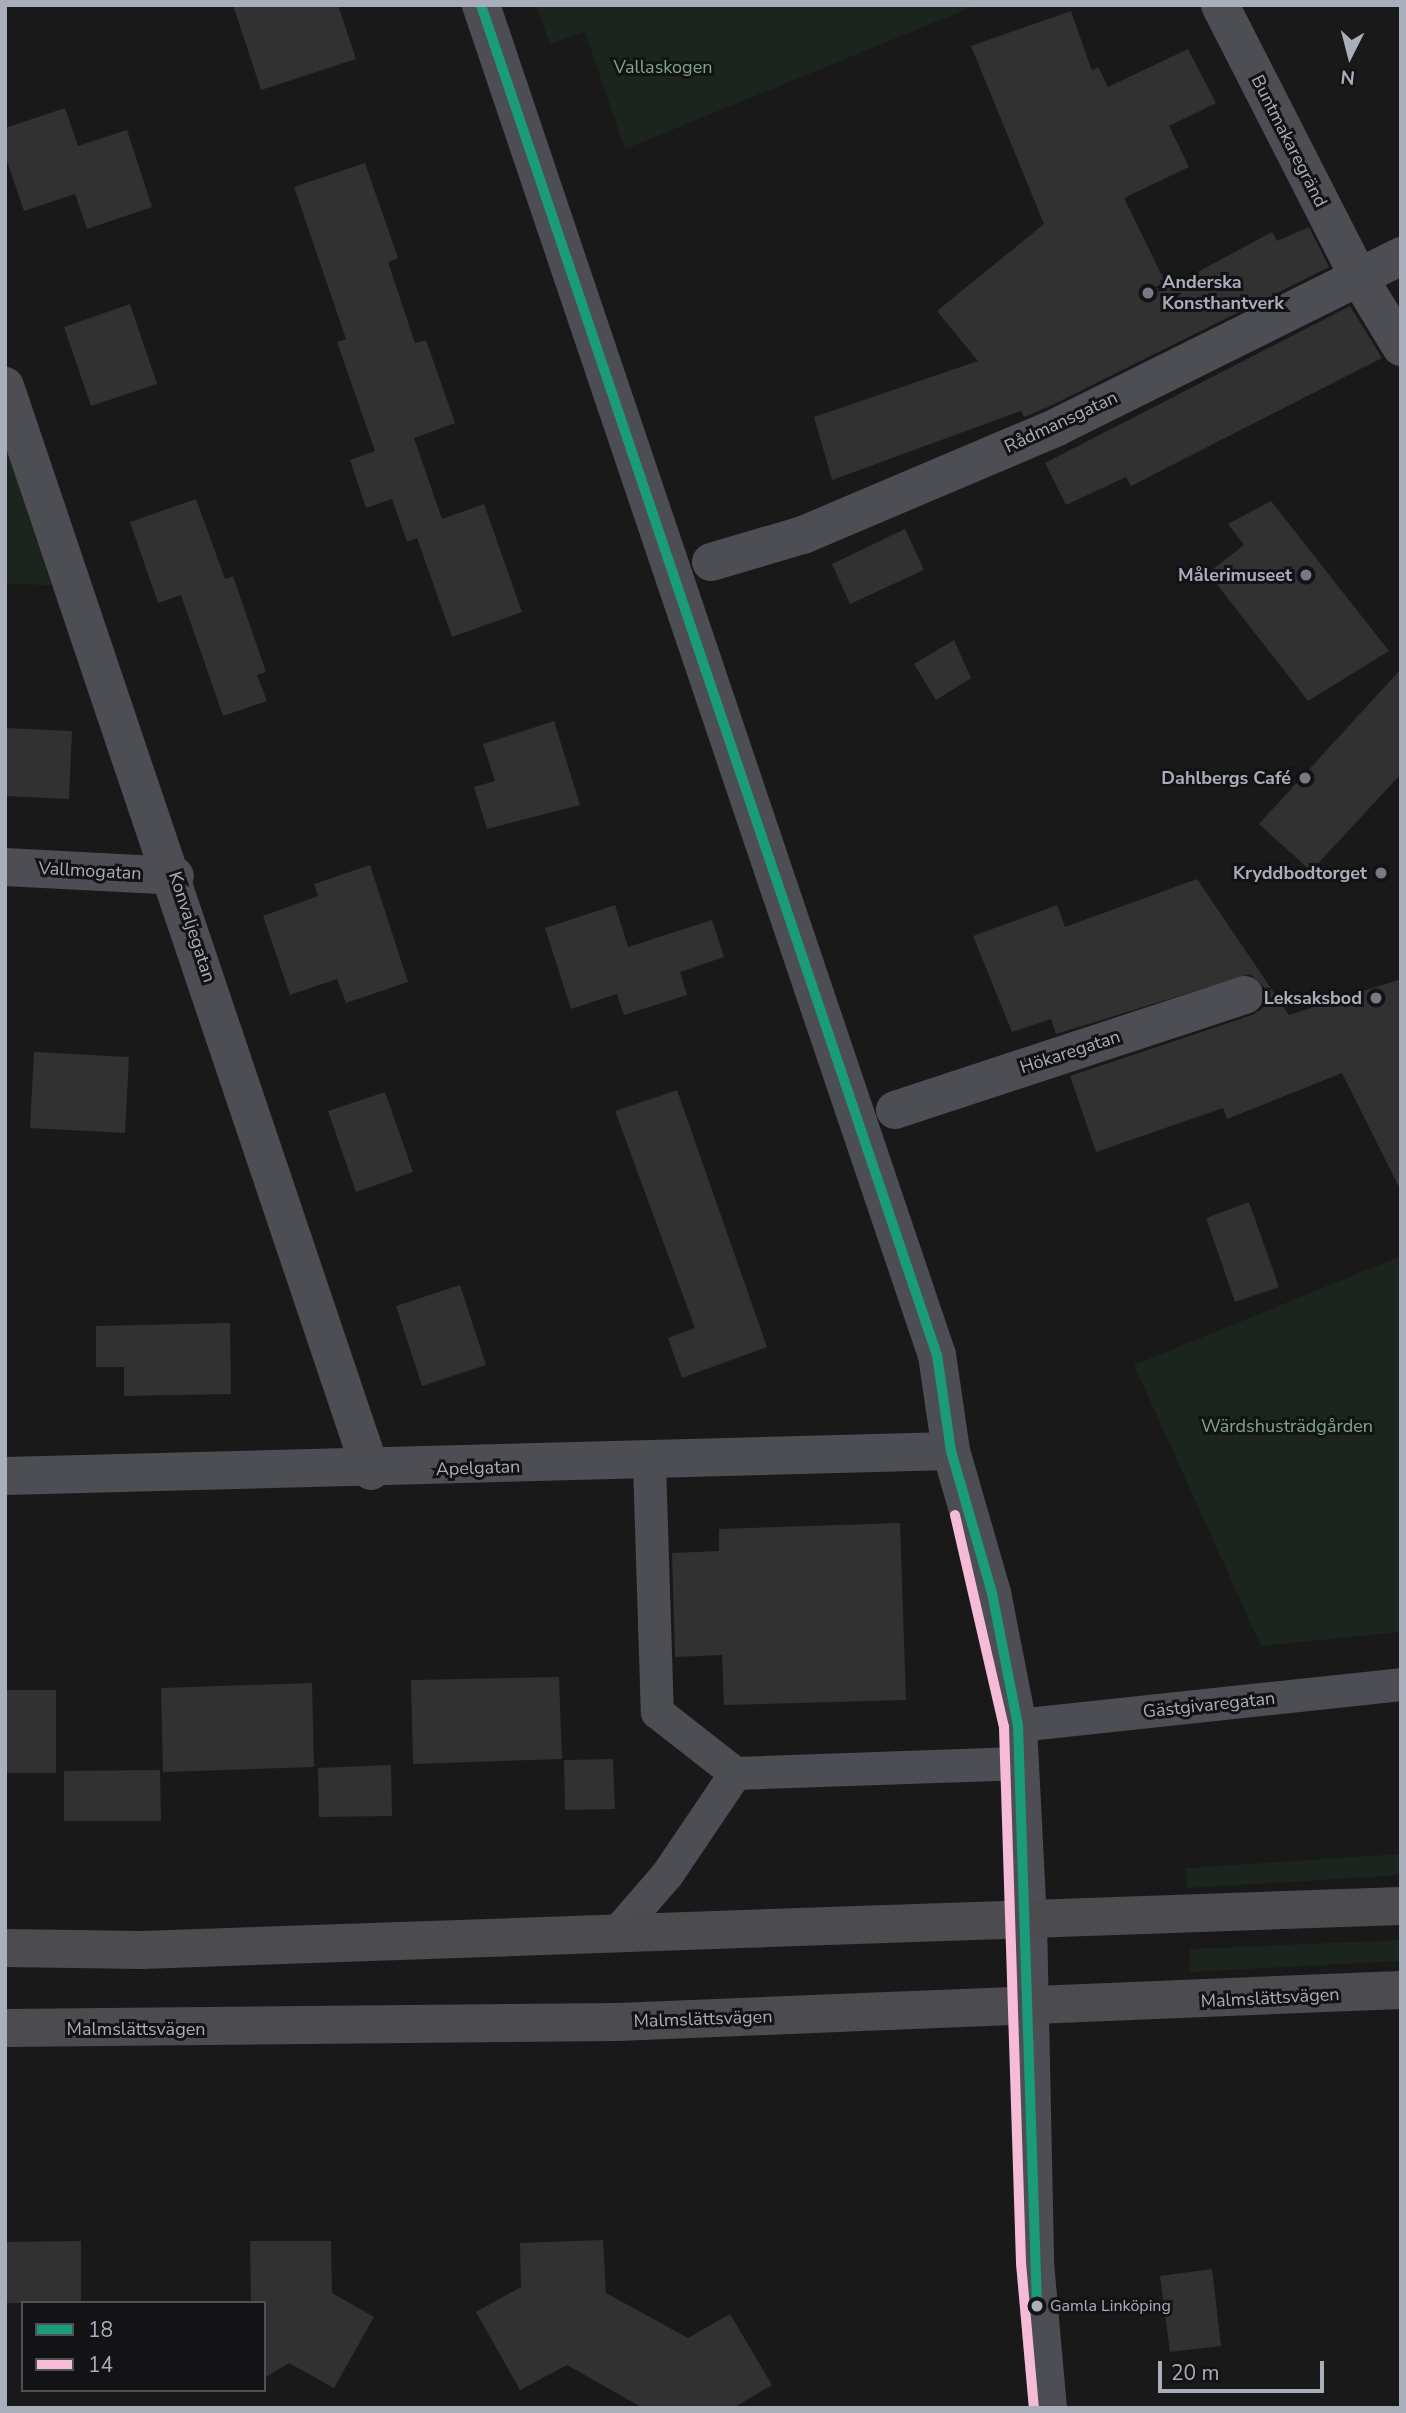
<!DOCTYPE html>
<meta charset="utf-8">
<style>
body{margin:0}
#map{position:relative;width:1406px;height:2413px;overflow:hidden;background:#19191a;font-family:"Nunito Sans",sans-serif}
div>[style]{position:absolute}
.green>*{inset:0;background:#1c241e}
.building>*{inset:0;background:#313132}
.service>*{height:33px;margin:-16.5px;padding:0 16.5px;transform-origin:16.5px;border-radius:16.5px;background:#4d4e53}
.pedestrian>*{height:38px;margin:-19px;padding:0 19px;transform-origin:19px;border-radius:19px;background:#4d4e53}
.minor>*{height:38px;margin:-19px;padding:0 19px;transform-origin:19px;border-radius:19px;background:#4d4e53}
.tertiary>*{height:38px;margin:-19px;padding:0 19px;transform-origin:19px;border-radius:19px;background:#4d4e53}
.secondary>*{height:38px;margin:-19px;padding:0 19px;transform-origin:19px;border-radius:19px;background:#4c4c50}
.bus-1>*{height:10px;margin:-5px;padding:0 5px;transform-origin:5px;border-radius:5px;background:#1a9b79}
.bus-2>*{height:10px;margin:-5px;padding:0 5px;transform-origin:5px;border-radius:5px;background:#f6bbd6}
.dots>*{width:19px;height:19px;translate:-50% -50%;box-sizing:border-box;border:4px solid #131316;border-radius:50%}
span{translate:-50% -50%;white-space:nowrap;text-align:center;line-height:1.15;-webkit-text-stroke:6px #131316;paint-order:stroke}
.bus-label{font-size:16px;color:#a9aebb}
.left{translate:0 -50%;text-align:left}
.park-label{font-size:18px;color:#7ea883}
.street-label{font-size:18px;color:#a9aebb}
.poi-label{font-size:18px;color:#a9aebb;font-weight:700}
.right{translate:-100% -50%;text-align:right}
.frame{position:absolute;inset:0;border:7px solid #a9aebb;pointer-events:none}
.legend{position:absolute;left:21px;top:2301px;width:245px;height:91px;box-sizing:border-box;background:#131316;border:2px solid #4f5158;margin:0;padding:9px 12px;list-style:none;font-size:21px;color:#a9aebb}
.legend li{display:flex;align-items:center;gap:14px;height:35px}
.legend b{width:35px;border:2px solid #4f5158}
.north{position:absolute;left:1315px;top:21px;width:70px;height:70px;-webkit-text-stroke:5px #131316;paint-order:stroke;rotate:186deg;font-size:19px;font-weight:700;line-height:28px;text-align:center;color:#a9aebb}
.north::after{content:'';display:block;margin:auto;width:24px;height:32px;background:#a9aebb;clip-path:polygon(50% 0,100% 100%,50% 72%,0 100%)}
.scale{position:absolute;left:1158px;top:2361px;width:166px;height:32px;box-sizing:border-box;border:4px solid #a9aebb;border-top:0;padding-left:9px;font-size:21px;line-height:24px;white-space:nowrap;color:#a9aebb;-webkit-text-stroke:5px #131316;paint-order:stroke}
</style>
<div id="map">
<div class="green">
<div style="clip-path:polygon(536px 5px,977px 5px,625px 149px,585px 32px,550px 44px)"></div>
<div style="clip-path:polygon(5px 446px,51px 585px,5px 584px)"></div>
<div style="clip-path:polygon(1401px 1256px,1401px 1632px,1261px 1646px,1134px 1365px)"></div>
<div style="clip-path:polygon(1401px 1854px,1401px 1874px,1391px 1876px,1187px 1888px,1186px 1868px)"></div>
<div style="clip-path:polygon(1401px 1940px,1401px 1961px,1189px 1972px,1190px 1949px)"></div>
</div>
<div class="building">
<div style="clip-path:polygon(233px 5px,338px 5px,356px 59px,261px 90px)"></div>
<div style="clip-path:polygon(1071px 11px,1092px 71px,1098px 67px,1108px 87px,1188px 49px,1216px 103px,1169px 126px,1189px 167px,1124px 198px,1168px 288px,1272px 232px,1277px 241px,1309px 227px,1329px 267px,1048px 407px,1024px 417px,1021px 411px,832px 480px,814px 417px,978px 361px,937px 311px,1044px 224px,971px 46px)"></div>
<div style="clip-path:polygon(65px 108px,78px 146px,127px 130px,152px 207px,87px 229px,75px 194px,24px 211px,5px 155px,5px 128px)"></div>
<div style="clip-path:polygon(365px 163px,398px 258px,388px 262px,415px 343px,426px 340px,455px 423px,414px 438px,442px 519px,484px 504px,522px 612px,452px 637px,417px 538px,407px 542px,392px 499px,366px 508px,350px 460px,375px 451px,337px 342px,346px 339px,294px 187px)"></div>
<div style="clip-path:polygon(130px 304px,157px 384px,91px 406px,64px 327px)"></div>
<div style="clip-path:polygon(1350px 306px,1382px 358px,1131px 486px,1126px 477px,1066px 505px,1045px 463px)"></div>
<div style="clip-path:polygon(196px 499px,225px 579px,233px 576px,266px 672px,257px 675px,267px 701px,223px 716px,181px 595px,158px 603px,130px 522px)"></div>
<div style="clip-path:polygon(1271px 501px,1389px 651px,1308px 701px,1208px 573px,1244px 545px,1228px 524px)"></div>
<div style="clip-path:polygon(905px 529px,924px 570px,850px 604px,832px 564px)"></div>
<div style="clip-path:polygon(954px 640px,971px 678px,936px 700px,914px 664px)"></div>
<div style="clip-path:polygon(1401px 669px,1401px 774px,1311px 871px,1259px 824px)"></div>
<div style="clip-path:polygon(554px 721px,580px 805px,487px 829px,474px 787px,495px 781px,483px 744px)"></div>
<div style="clip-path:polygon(5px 728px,72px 731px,69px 799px,5px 796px)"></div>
<div style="clip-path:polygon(370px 865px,408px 982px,346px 1003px,337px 979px,290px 995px,263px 916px,318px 896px,314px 884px)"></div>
<div style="clip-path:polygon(1197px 879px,1289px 1015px,1401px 979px,1401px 1191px,1342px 1073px,1227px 1119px,1223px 1108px,1096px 1152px,1070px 1076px,1252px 1015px,1262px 1009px,1266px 989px,1250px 974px,1056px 1034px,1051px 1019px,1012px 1032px,973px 936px,1057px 905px,1065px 927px)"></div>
<div style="clip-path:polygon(615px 905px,628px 947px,712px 920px,724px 957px,680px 972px,687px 995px,624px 1015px,617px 994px,571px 1009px,545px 928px)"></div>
<div style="clip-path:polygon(34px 1052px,129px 1057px,125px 1133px,30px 1128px)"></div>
<div style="clip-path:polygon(677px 1090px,767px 1347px,682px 1378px,668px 1338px,695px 1328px,615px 1111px)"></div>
<div style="clip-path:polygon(385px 1092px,413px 1172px,356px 1192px,328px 1111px)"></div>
<div style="clip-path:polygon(1249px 1202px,1279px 1287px,1235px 1302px,1206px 1218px)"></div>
<div style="clip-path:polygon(460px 1285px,486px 1365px,422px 1386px,396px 1306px)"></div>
<div style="clip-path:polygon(230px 1323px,231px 1394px,124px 1396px,124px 1367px,96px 1367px,96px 1326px)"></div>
<div style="clip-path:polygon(900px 1523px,906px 1700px,724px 1705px,722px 1655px,675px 1657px,672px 1553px,719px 1551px,719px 1529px)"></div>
<div style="clip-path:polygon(559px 1677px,562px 1759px,413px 1764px,411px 1680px)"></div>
<div style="clip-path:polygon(312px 1683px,314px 1767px,163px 1772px,161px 1688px)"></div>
<div style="clip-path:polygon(5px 1690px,56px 1690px,56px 1773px,5px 1773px)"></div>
<div style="clip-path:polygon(613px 1759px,615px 1809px,565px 1810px,564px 1760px)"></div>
<div style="clip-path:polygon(391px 1765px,392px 1816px,319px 1817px,318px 1768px)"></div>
<div style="clip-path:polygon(160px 1770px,161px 1821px,64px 1821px,64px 1771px)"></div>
<div style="clip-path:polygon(603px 2240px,606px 2293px,688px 2338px,730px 2314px,772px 2385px,733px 2408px,643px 2408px,567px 2365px,520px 2390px,476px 2312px,521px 2287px,520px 2243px)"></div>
<div style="clip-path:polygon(81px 2241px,81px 2303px,5px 2303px,5px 2242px)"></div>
<div style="clip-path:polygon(250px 2241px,331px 2241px,332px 2293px,374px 2317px,334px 2388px,289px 2363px,264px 2378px,264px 2303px,251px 2303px)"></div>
<div style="clip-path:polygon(1212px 2269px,1221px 2346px,1170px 2352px,1160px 2276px)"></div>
</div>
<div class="service">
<div style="left:649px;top:1463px;width:249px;rotate:88.2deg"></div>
<div style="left:657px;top:1712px;width:99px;rotate:38deg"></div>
<div style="left:735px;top:1773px;width:286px;rotate:-2deg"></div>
<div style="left:1018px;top:1725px;width:385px;rotate:-6.1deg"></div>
<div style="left:615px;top:1934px;width:79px;rotate:-49.1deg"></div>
<div style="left:667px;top:1874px;width:122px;rotate:-56deg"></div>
</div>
<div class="pedestrian">
<div style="left:1220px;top:5px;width:304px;rotate:63deg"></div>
<div style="left:1358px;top:276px;width:83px;rotate:58.8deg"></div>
<div style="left:711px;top:562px;width:96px;rotate:-16.4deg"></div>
<div style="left:803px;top:535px;width:276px;rotate:-23deg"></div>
<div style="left:1057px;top:427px;width:384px;rotate:-26.4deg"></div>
<div style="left:895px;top:1110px;width:368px;rotate:-18.2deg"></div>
</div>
<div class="minor">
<div style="left:481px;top:5px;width:1425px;rotate:71.34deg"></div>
<div style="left:937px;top:1355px;width:97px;rotate:81.7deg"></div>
<div style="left:951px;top:1451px;width:148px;rotate:73.9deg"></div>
<div style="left:992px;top:1593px;width:135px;rotate:78.9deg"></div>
<div style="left:1018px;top:1725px;width:196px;rotate:87.1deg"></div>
<div style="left:5px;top:386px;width:1145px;rotate:71.36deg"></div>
<div style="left:5px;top:867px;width:170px;rotate:3deg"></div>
<div style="left:5px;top:1476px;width:946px;rotate:-1.51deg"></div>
</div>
<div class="tertiary">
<div style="left:1028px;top:1921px;width:342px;rotate:88.8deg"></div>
<div style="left:1035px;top:2263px;width:146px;rotate:84.9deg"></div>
</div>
<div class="secondary">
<div style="left:5px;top:1948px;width:137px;rotate:0.8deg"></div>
<div style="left:142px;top:1950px;width:1260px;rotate:-2deg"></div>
<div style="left:5px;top:2028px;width:613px;rotate:-0.56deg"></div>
<div style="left:618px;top:2022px;width:784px;rotate:-2.34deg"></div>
</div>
<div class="bus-1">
<div style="left:481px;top:5px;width:1425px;rotate:71.34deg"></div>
<div style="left:937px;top:1355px;width:97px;rotate:81.7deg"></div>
<div style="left:951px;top:1451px;width:148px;rotate:73.9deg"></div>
<div style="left:992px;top:1593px;width:135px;rotate:78.9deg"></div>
<div style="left:1018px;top:1725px;width:581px;rotate:88.13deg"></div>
</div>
<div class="bus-2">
<div style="left:955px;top:1515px;width:218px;rotate:77deg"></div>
<div style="left:1004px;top:1727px;width:536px;rotate:88.18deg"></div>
<div style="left:1021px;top:2263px;width:146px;rotate:84.9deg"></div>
</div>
<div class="dots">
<div style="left:1148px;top:293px;background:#777a83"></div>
<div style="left:1306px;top:575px;background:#777a83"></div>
<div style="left:1305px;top:778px;background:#777a83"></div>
<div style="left:1381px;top:873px;background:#777a83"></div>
<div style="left:1376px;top:998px;background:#777a83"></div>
<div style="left:1037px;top:2306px;background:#a9aebb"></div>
</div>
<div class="bus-label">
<span class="left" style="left:1050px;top:2306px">Gamla Linköping</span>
</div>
<div class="park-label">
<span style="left:663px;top:67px">Vallaskogen</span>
<span style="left:1287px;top:1426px">Wärdshusträdgården</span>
</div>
<div class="street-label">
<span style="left:1289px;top:141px;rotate:63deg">Buntmakaregränd</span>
<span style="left:1061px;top:422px;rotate:-25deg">Rådmansgatan</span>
<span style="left:90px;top:871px;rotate:3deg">Vallmogatan</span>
<span style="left:192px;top:927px;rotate:72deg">Konvaljegatan</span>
<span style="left:1070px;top:1052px;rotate:-18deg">Hökaregatan</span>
<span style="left:478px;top:1468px;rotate:-2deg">Apelgatan</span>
<span style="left:1209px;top:1705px;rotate:-6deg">Gästgivaregatan</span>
<span style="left:1270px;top:1998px;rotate:-3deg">Malmslättsvägen</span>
<span style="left:703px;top:2019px;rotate:-2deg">Malmslättsvägen</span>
<span style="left:136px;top:2029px">Malmslättsvägen</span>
</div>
<div class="poi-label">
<span class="left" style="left:1162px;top:293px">Anderska<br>Konsthantverk</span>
<span class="right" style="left:1292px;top:575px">Målerimuseet</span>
<span class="right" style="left:1291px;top:778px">Dahlbergs Café</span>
<span class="right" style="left:1367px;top:873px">Kryddbodtorget</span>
<span class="right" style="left:1362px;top:998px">Leksaksbod</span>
</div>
<div class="frame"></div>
<ul class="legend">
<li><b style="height:9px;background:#1a9b79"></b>18</li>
<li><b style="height:9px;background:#f6bbd6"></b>14</li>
</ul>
<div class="north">N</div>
<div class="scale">20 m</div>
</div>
